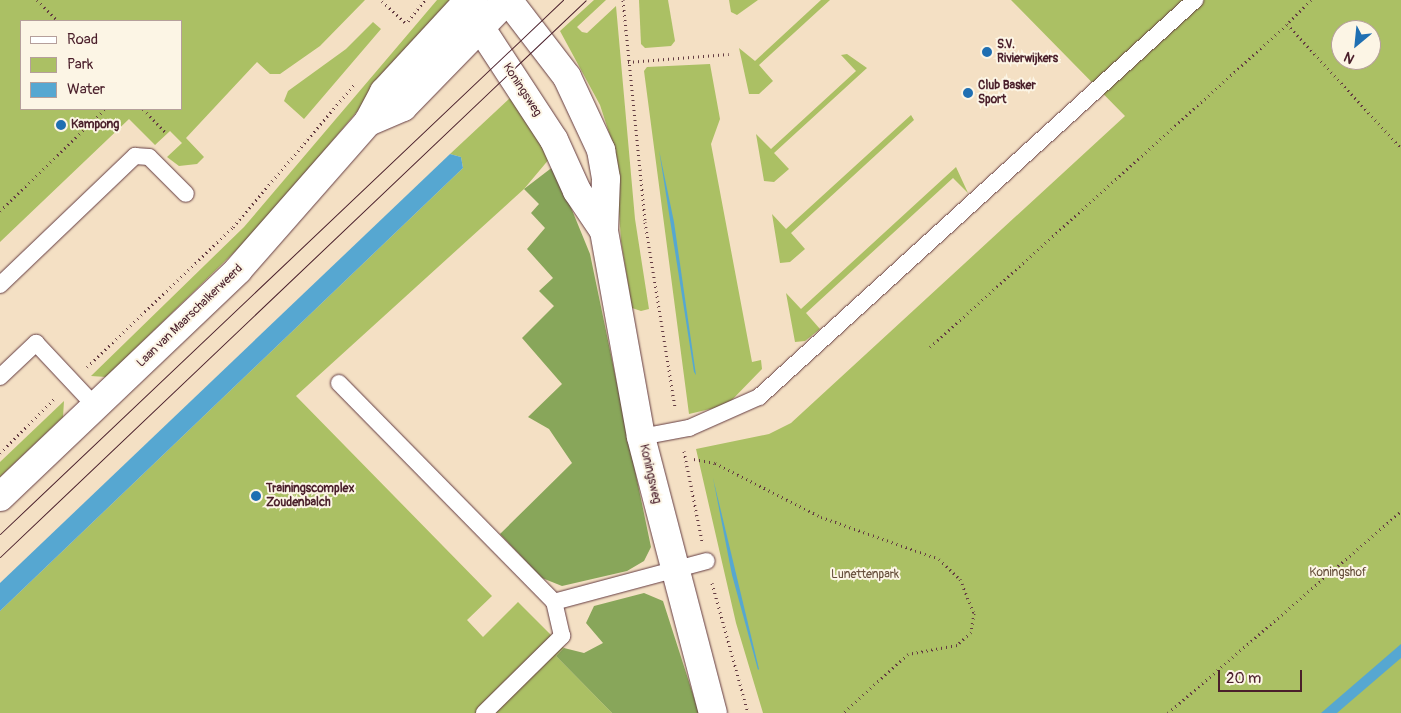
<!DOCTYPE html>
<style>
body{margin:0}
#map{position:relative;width:1401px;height:713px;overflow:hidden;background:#f4e0c4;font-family:Pangolin,sans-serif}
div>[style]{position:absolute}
.green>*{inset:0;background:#abc064}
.forest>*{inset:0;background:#88a65a}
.water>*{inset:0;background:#56a7d1}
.path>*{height:3px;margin-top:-1.5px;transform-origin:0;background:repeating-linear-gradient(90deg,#643c42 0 1px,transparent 0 5px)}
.roads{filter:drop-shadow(0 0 1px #643c42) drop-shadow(0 0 1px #643c42)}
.service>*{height:16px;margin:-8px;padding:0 8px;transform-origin:8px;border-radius:8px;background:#fff}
.tertiary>*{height:28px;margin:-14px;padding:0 14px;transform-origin:14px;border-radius:14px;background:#fff}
.secondary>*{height:28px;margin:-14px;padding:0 14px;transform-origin:14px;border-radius:14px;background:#fff}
.tram>*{height:1px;margin:-0.5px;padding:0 0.5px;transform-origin:0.5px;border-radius:0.5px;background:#4a1f2b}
.dots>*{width:14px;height:14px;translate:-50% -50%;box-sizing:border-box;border:2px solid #fcf5e5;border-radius:50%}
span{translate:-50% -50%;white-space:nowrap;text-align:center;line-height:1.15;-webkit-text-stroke:4px #fcf5e5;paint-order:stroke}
.poi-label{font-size:12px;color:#4a1f2b;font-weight:700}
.left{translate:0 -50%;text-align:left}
.street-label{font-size:12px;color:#4a1f2b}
.park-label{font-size:12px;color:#674f3c}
.legend{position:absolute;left:20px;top:20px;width:162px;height:90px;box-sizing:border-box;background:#fcf5e5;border:1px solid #b59f9b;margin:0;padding:6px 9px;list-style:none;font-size:15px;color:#4a1f2b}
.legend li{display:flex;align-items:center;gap:10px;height:25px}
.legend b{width:25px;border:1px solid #b59f9b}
.north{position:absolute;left:1331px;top:20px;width:50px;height:50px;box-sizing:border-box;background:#fcf5e5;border:1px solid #b59f9b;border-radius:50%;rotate:208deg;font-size:14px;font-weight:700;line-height:20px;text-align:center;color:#4a1f2b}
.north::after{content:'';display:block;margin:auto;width:18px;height:22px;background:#1f6fb2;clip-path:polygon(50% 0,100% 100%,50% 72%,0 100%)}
.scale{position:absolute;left:1218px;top:670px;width:84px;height:22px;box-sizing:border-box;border:2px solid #4a1f2b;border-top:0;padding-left:6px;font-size:15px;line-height:18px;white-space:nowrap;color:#4a1f2b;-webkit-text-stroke:4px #fcf5e5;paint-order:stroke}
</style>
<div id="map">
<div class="green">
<div style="clip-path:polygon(evenodd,0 0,365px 0,320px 46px,280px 74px,270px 74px,257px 62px,186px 138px,204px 157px,197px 164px,179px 166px,167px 157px,182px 143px,170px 131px,155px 145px,129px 119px,0 242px,0 0,21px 21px,181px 21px,181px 109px,21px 109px,21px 21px)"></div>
<div style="clip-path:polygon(437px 0,451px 0,258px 229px,106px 377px,91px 376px,244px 227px)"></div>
<div style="clip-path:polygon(594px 0,606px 0,577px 27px,582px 32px,587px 33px,616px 6px,635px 219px,649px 309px,641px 311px,632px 308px,621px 241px,615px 151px,600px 105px,560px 31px)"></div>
<div style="clip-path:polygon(639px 0,668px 0,675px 41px,671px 46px,645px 48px,641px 44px)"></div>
<div style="clip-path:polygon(729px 0,758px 0,737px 15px,731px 12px)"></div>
<div style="clip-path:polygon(821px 0,830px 0,759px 65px,773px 81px,759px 94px,749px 94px,739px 48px,755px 61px)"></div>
<div style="clip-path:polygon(evenodd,1011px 0,1401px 0,1401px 713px,763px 713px,736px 623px,696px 449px,769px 434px,791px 423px,1125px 116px,1011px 0,1341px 30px,1371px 30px,1371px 60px,1341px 60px,1341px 30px)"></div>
<div style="clip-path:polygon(373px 22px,381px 29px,304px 119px,284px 101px,288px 91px,346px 49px)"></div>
<div style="clip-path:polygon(847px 54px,867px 68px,774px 153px,789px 169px,774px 182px,764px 181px,756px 134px,771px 149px,856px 71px,841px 55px)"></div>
<div style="clip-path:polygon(710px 64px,720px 119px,711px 144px,752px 362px,761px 360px,762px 369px,727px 405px,689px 414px,644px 71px,647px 67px)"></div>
<div style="clip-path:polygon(510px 98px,550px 158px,524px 189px,296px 396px,492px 596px,467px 620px,483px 637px,518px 602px,564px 648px,556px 656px,612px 713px,0 713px,0 611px,463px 168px,461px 157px,450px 154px)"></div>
<div style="clip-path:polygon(911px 115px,914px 120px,791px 233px,805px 249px,790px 262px,780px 263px,772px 214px,786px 229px)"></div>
<div style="clip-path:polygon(956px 167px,968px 193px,953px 178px,806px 313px,820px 329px,805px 341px,795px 342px,786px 293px,801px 309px)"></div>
<div style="clip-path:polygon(64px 401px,63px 417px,0 477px,0 462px)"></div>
</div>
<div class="forest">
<div style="clip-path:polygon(554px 166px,590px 254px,651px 547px,644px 561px,627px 571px,562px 586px,542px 578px,500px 534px,572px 463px,549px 429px,528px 417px,562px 384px,522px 338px,554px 306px,539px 291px,553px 278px,527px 249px,545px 228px,531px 213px,539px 204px,524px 189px)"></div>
<div style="clip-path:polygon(644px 593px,663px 601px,699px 713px,612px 713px,556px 656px,564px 648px,584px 653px,603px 643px,586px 623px,594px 606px)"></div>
</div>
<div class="water">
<div style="clip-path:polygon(659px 150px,674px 222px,696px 375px,694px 372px)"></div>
<div style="clip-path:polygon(450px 154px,461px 157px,463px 168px,0 611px,0 583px)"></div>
<div style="clip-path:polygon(713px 478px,759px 669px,758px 670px,732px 575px)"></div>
<div style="clip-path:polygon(1401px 644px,1401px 658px,1337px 713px,1321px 713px)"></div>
</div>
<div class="path">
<div style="left:37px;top:0;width:30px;rotate:45deg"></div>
<div style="left:623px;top:0;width:223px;rotate:84.3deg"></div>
<div style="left:645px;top:222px;width:188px;rotate:80.8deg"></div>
<div style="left:1311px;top:0;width:34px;rotate:135deg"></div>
<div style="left:1287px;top:24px;width:168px;rotate:47.4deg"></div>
<div style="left:382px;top:1px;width:33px;rotate:43deg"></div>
<div style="left:408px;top:21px;width:27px;rotate:-51deg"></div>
<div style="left:628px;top:62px;width:101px;rotate:-4.5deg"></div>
<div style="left:143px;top:109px;width:32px;rotate:46deg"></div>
<div style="left:0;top:211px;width:146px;rotate:-44.2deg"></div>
<div style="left:930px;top:347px;width:481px;rotate:-42.1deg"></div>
<div style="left:87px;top:367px;width:202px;rotate:-43.8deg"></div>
<div style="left:233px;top:227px;width:187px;rotate:-49.6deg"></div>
<div style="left:684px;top:451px;width:92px;rotate:78.7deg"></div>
<div style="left:0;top:453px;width:79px;rotate:-45deg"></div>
<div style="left:694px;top:459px;width:21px;rotate:11deg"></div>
<div style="left:715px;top:463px;width:119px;rotate:27deg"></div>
<div style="left:821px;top:517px;width:125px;rotate:19.6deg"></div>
<div style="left:939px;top:559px;width:29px;rotate:44deg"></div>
<div style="left:960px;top:579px;width:37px;rotate:68deg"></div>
<div style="left:974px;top:613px;width:19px;rotate:99deg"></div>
<div style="left:971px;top:632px;width:19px;rotate:137deg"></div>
<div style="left:957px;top:645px;width:50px;rotate:169.6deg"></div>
<div style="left:908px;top:654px;width:88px;rotate:137.8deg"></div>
<div style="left:712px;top:583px;width:135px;rotate:74.5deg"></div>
<div style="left:1168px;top:713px;width:308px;rotate:-40.9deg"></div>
</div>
<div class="roads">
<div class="service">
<div style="left:0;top:285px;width:187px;rotate:-43.7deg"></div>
<div style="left:135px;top:156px;width:14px;rotate:4deg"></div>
<div style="left:149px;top:157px;width:52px;rotate:45deg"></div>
<div style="left:0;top:377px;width:50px;rotate:-43.4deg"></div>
<div style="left:36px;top:343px;width:88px;rotate:46.8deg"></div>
<div style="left:339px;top:383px;width:307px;rotate:45.5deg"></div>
<div style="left:641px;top:437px;width:49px;rotate:-10.6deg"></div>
<div style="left:689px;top:428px;width:77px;rotate:-23.9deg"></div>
<div style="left:759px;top:397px;width:590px;rotate:-42.32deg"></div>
<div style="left:484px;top:713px;width:110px;rotate:-44.6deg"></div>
<div style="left:562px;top:636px;width:35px;rotate:-103deg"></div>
<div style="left:554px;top:602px;width:158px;rotate:-15deg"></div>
</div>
<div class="tertiary">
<div style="left:508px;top:0;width:97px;rotate:52.5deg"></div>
<div style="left:567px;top:77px;width:81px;rotate:65deg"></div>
<div style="left:601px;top:150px;width:29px;rotate:80deg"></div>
<div style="left:606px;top:179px;width:52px;rotate:92.2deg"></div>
<div style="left:604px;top:231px;width:209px;rotate:79.8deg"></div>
<div style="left:641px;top:437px;width:285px;rotate:75.4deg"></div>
<div style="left:475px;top:6px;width:25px;rotate:74deg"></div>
<div style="left:482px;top:30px;width:131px;rotate:56.8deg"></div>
<div style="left:554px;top:140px;width:56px;rotate:65.7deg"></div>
<div style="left:577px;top:191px;width:48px;rotate:56deg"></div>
</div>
<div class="secondary">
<div style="left:368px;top:122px;width:38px;rotate:-23deg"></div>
<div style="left:403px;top:107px;width:149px;rotate:-45.8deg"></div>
<div style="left:0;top:497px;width:329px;rotate:-43.6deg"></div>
<div style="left:238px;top:270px;width:197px;rotate:-48.7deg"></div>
<div style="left:368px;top:122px;width:34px;rotate:-62deg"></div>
<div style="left:384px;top:92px;width:125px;rotate:-47.3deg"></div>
</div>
</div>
<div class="tram">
<div style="left:0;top:534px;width:776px;rotate:-43.49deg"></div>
<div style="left:0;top:557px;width:808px;rotate:-43.55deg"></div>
</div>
<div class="dots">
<div style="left:987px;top:52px;background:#1f6fb2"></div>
<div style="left:968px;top:93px;background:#1f6fb2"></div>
<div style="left:61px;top:125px;background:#1f6fb2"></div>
<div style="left:256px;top:496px;background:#1f6fb2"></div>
</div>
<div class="poi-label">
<span class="left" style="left:997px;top:52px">S.V.<br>Rivierwijkers</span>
<span class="left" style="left:978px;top:93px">Club Basker<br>Sport</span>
<span class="left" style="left:71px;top:125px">Kampong</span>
<span class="left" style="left:266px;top:496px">Trainingscomplex<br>Zoudenbalch</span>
</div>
<div class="street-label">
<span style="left:522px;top:90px;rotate:57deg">Koningsweg</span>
<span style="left:190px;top:316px;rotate:-44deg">Laan van Maarschalkerweerd</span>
<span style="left:650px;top:474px;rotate:77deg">Koningsweg</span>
</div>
<div class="park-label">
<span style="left:1338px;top:573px">Koningshof</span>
<span style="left:865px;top:575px">Lunettenpark</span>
</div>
<ul class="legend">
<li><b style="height:6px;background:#fff"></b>Road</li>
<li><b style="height:14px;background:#abc064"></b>Park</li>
<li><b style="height:14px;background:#56a7d1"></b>Water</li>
</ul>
<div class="north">N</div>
<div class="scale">20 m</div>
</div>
